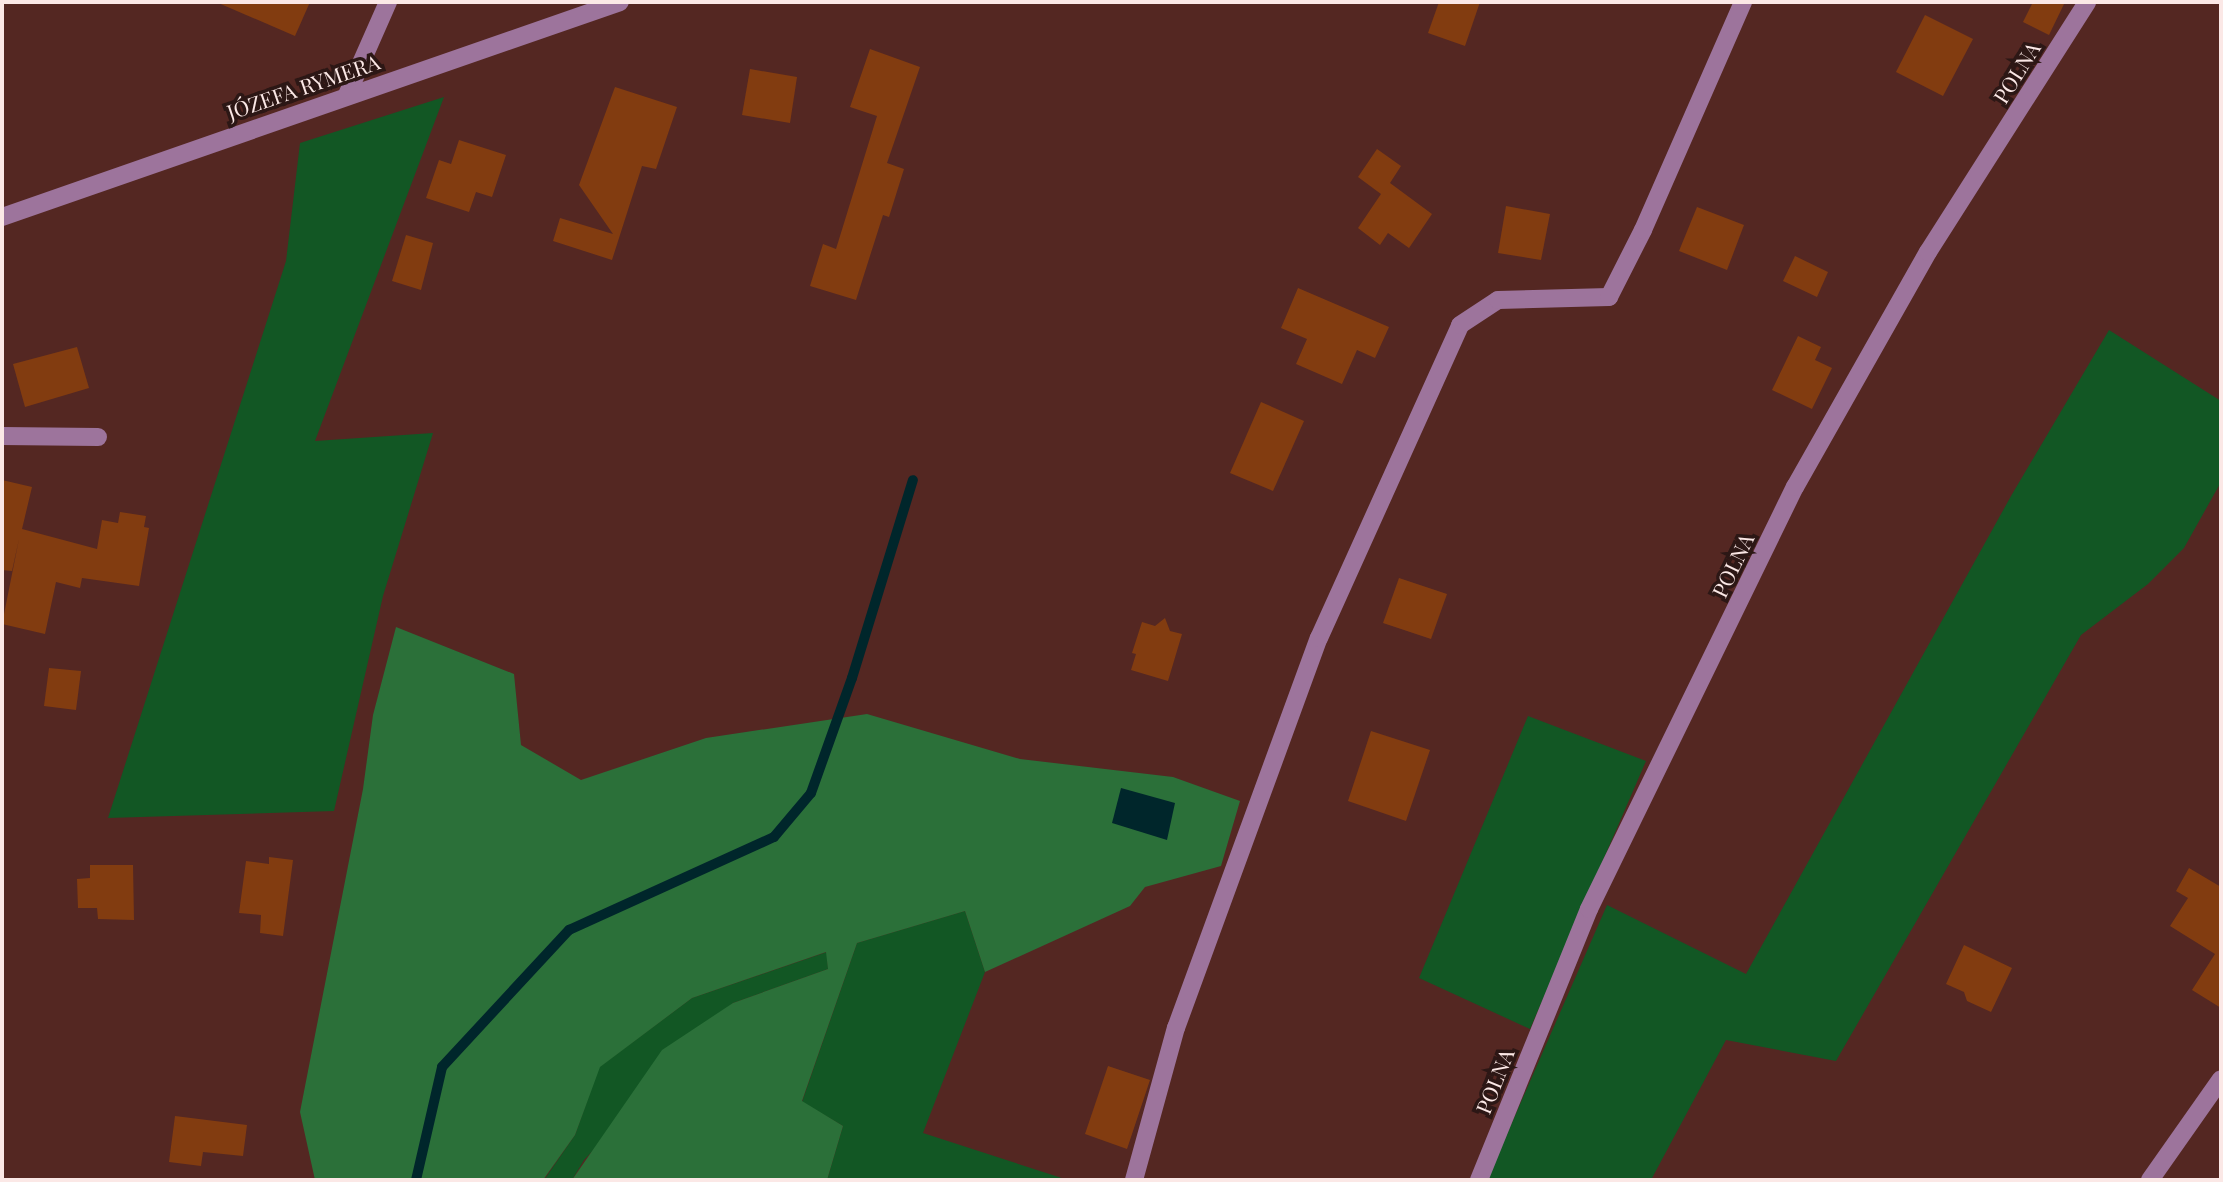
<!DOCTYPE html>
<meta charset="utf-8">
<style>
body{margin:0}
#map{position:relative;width:2223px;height:1182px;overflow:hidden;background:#542722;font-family:"Playfair Display",serif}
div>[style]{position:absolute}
.green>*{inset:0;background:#125724}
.forest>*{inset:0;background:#2b7039}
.water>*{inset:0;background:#00262b}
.stream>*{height:10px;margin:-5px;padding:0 5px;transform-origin:5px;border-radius:5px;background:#00262b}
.building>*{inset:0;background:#823c10}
.minor>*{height:18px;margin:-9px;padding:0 9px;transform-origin:9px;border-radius:9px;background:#9d749c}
span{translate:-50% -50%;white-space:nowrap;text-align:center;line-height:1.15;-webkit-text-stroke:7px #2c1715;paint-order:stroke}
.street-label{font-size:21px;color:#fbe8e6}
.frame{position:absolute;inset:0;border:4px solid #fbe8e6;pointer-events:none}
</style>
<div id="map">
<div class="green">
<div style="clip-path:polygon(444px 97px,315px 441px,433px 433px,383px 596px,334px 811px,108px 818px,286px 261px,300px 143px)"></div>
<div style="clip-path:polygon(2109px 330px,2221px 401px,2221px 482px,2184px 548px,2148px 584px,2081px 635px,1836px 1061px,1726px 1040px,1651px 1180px,1487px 1180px,1607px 905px,1746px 974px,2011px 496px)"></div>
<div style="clip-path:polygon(1528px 716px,1646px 761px,1530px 1029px,1419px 978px)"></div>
<div style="clip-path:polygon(965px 911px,985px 972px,923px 1133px,1068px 1180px,827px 1180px,843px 1126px,802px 1102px,857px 943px)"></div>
<div style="clip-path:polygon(827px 952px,828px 969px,733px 1003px,584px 1160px,572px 1180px,544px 1180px,575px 1135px,599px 1067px,692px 998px)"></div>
</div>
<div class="forest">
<div style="clip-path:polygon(396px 627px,514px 674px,521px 745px,581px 780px,706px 738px,867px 714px,1020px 759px,1173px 777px,1240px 801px,1221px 866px,1145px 887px,1130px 906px,985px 972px,965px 911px,857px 943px,802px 1101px,843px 1126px,827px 1180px,572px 1180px,662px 1050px,733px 1003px,828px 969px,826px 952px,692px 998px,600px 1067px,575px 1135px,543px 1180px,315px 1180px,300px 1112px,363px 789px,373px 715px)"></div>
</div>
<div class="water">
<div style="clip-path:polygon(1121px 788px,1175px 803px,1167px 840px,1112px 823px)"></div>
</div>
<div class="stream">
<div style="left:416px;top:1180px;width:116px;rotate:-77deg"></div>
<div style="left:442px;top:1067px;width:187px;rotate:-47.2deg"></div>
<div style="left:569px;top:930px;width:225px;rotate:-24.4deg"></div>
<div style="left:774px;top:837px;width:57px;rotate:-49.9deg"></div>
<div style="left:811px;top:793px;width:122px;rotate:-70.4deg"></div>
<div style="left:852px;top:678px;width:207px;rotate:-72.9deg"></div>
</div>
<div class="building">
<div style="clip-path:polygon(216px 2px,310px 2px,295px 36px)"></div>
<div style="clip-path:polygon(1439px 2px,1480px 2px,1465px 46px,1428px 33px)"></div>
<div style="clip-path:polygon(2033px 2px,2065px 2px,2049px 35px,2023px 22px)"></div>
<div style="clip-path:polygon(1925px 15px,1973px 39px,1943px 96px,1896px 72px)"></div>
<div style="clip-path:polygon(870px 49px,920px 67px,887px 163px,904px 169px,889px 217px,883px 215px,856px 300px,810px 286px,823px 244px,836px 249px,877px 116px,850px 107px)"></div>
<div style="clip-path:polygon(750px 69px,797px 77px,790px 123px,742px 115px)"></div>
<div style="clip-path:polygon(615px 87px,677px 107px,656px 169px,642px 166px,612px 260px,553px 241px,560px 218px,613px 234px,579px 185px)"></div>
<div style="clip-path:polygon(459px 140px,506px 155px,492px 197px,476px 192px,469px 212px,426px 198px,439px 160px,451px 164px)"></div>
<div style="clip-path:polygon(1377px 149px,1401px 166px,1390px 183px,1432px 214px,1409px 248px,1388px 233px,1380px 245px,1358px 228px,1381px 194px,1358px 177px)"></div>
<div style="clip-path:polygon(1506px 206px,1550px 214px,1541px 260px,1498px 253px)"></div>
<div style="clip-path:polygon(1697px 207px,1744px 225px,1727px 270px,1679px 251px)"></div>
<div style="clip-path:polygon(406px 235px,433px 243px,421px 290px,392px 281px)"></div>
<div style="clip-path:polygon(1795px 256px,1828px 272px,1817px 297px,1783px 281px)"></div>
<div style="clip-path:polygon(1298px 288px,1389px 327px,1375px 358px,1357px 350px,1342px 384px,1296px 364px,1307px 339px,1281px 328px)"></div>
<div style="clip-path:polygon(1798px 336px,1821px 347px,1815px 360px,1832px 368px,1812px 409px,1772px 390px)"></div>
<div style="clip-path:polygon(77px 347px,89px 388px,25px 407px,13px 364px)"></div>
<div style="clip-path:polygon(1261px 402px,1304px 421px,1273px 491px,1230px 473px)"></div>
<div style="clip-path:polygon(2px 480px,32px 487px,22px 529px,97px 549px,102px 520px,118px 523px,120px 512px,146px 516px,144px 527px,149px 528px,139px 586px,82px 578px,80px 588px,56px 582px,45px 634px,2px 624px,19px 539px,12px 571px,2px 570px)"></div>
<div style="clip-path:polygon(1399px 578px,1447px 594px,1431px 639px,1383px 623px)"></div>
<div style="clip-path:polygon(1165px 618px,1170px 631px,1182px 634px,1168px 681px,1131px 670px,1136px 654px,1132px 653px,1142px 622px,1155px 626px)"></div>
<div style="clip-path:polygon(49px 668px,81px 671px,76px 710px,44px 706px)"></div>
<div style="clip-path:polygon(1371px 731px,1430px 750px,1406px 821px,1348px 801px)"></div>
<div style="clip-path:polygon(269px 857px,293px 860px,283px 936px,260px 933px,261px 915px,239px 913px,246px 861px,269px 864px)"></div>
<div style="clip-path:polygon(90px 865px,133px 865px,134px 920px,98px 919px,97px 908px,78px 908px,77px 879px,90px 878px)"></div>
<div style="clip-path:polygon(2189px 868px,2221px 887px,2221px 1008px,2192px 990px,2215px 954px,2170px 926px,2188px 898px,2176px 891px)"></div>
<div style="clip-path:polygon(1964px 945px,2012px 968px,1991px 1012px,1967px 1001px,1964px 992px,1946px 984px)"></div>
<div style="clip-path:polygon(1108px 1066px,1150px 1080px,1127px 1149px,1085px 1134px)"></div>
<div style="clip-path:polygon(175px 1116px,247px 1125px,243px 1156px,203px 1152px,201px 1166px,169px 1162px)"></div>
</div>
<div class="minor">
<div style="left:347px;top:95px;width:102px;rotate:-66.2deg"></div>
<div style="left:2px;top:217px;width:654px;rotate:-19.18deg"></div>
<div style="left:2px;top:436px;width:96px;rotate:0.6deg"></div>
<div style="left:1134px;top:1180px;width:158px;rotate:-74.6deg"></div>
<div style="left:1176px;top:1028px;width:415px;rotate:-69.9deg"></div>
<div style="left:1319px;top:638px;width:343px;rotate:-65.7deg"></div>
<div style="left:1460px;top:325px;width:45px;rotate:-33.3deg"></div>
<div style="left:1498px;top:300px;width:111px;rotate:-1.5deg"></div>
<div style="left:1609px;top:297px;width:75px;rotate:-63.1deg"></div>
<div style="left:1643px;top:230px;width:249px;rotate:-66.3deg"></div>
<div style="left:1479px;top:1180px;width:292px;rotate:-67.9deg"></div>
<div style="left:1589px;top:909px;width:470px;rotate:-64deg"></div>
<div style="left:1795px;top:487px;width:270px;rotate:-60.5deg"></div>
<div style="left:1928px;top:252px;width:296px;rotate:-57.5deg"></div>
<div style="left:2150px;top:1180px;width:123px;rotate:-54.9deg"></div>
</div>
<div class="street-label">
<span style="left:2016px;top:72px;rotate:-58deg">POLNA</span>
<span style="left:303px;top:86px;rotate:-19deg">JÓZEFA RYMERA</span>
<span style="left:1732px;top:565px;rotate:-64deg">POLNA</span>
<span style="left:1494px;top:1081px;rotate:-68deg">POLNA</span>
</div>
<div class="frame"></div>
</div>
